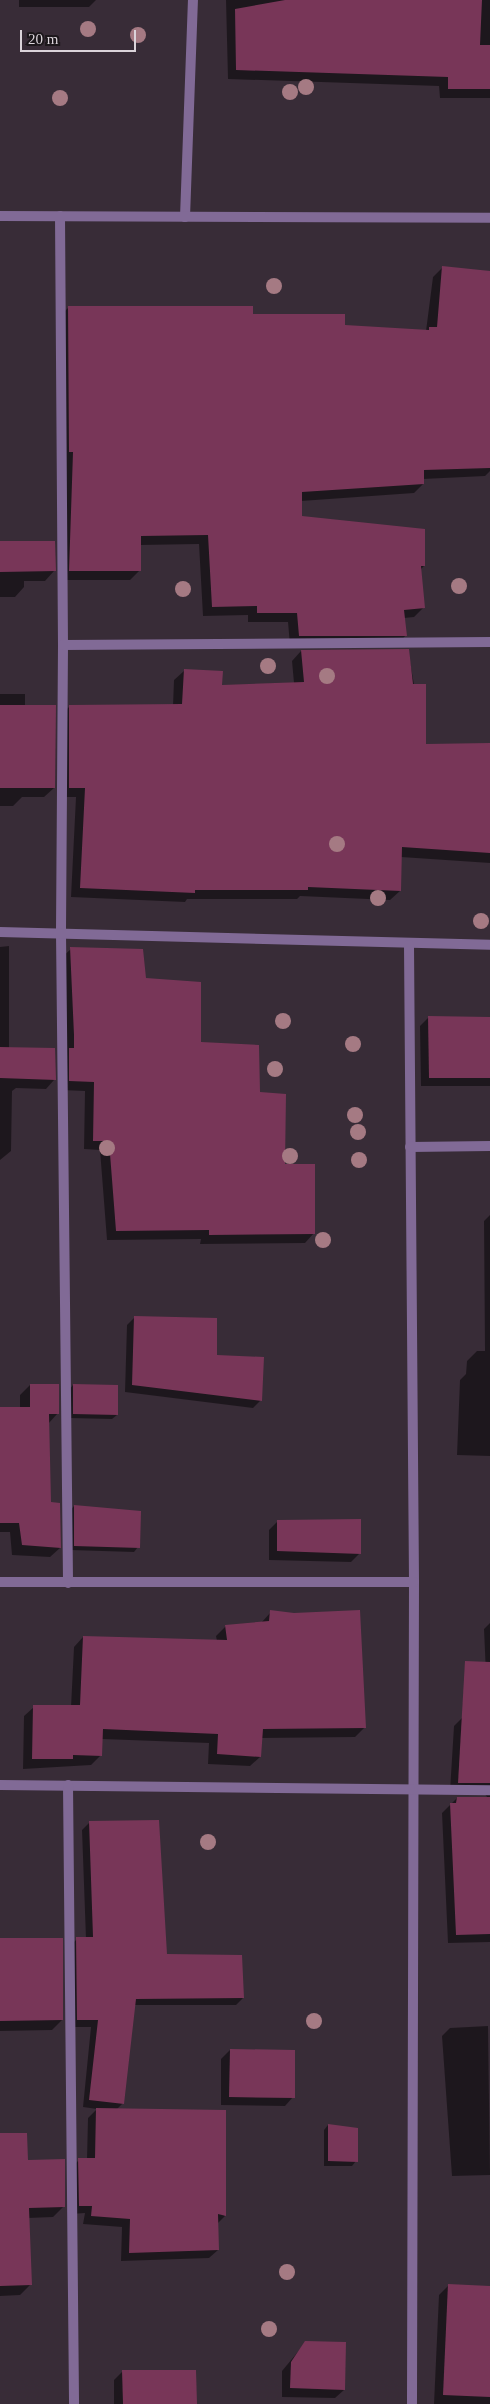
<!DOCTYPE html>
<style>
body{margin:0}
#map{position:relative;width:490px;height:2404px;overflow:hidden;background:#382c37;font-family:"Times New Roman",serif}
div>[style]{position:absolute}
.shadow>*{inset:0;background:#0007}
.building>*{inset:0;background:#783658}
.minor>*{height:10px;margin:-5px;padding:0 5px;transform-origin:5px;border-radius:5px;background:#816a96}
.tertiary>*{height:10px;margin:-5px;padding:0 5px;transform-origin:5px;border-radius:5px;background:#816a96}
.trees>*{width:16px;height:16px;margin:-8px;border-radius:50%;background:#a57a83}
span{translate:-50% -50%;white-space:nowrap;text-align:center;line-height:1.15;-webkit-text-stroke:4px #1c171b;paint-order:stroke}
.scale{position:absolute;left:20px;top:30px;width:116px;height:22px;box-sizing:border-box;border:2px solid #dbd4da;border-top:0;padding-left:6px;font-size:15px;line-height:18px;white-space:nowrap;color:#dbd4da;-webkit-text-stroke:4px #1c171b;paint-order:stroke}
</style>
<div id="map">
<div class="shadow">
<div style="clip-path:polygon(19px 0,96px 0,89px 7px,19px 7px)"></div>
<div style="clip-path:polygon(226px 0,490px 0,490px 98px,440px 98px,439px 86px,228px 79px)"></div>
<div style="clip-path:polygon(442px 268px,490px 272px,490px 471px,485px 476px,423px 479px,423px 484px,414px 493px,301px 501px,300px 517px,424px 566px,420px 570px,424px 607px,414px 617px,404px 618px,406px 635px,397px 645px,290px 645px,288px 622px,248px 622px,248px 615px,203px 616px,199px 544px,140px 545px,140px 570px,130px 580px,60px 580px,59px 317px,68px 308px,251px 315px,344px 326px,426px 331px,433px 277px)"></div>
<div style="clip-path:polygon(0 542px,54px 571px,45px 581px,24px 581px,24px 587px,15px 597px,0 597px)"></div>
<div style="clip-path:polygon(301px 651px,408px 651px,425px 745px,490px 744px,490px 863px,401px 857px,400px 891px,390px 900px,300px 896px,297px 899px,187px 899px,185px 902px,71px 897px,76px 797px,60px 797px,60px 716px,70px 706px,173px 706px,174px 680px,184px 671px,220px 686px,294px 683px,292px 661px)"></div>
<div style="clip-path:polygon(0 694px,25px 694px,25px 706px,54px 788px,44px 797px,22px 797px,13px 806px,0 806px)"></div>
<div style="clip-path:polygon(9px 946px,9px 1048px,54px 1080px,46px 1089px,16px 1088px,12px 1091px,11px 1151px,0 1160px,0 947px)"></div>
<div style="clip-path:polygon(71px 949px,145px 979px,200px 1043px,259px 1093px,283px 1166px,314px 1233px,305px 1243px,200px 1244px,201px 1239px,107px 1240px,100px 1150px,84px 1149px,85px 1091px,61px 1090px,61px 958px)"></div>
<div style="clip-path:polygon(429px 1017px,490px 1018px,490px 1086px,421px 1086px,420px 1026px)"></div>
<div style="clip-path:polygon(490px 1215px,490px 1456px,457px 1455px,460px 1380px,466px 1374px,467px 1361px,477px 1351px,485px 1351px,484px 1221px)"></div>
<div style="clip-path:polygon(135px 1317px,215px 1356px,261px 1400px,253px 1408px,125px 1392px,127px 1325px)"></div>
<div style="clip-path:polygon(30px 1385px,58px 1413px,48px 1424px,50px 1504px,60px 1548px,50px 1557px,12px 1555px,10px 1532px,0 1532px,0 1408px,20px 1408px,20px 1395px)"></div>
<div style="clip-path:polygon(73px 1385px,117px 1415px,112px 1419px,69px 1418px,69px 1390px)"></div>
<div style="clip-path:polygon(74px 1506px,138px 1547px,134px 1552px,70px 1550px,70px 1511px)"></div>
<div style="clip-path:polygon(278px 1521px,360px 1553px,351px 1562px,269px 1560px,269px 1530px)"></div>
<div style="clip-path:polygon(271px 1612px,294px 1614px,365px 1727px,355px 1737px,261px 1738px,260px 1757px,250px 1766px,208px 1764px,209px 1743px,102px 1739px,101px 1755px,91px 1765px,23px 1769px,24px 1716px,34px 1707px,71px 1707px,74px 1647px,83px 1637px,217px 1641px,216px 1636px,226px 1626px,261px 1623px)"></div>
<div style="clip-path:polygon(490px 1623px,490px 1942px,448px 1943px,442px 1813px,457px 1798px,488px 1798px,482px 1791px,450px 1791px,454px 1726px,462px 1718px,488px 1720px,484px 1629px)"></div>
<div style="clip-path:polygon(89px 1823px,166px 1956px,243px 1998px,236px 2005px,134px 2005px,123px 2103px,117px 2109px,225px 2216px,217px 2224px,218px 2250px,209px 2258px,121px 2261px,122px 2227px,83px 2224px,85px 2213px,71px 2214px,71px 2168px,79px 2160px,87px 2159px,88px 2118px,97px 2109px,83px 2107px,91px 2027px,70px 2027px,70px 1946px,77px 1939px,86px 1939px,82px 1830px)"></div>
<div style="clip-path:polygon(0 1939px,62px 2020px,52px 2030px,0 2031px)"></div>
<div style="clip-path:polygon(488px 2026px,490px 2175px,452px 2176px,442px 2036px,450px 2028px)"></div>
<div style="clip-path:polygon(230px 2050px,293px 2097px,285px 2106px,221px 2105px,221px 2059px)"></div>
<div style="clip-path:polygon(328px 2125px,356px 2161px,352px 2166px,324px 2166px,324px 2130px)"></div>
<div style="clip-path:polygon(0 2162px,64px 2206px,53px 2217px,28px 2218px,31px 2284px,20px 2295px,0 2296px)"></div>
<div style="clip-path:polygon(449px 2285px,490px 2287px,490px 2404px,434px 2404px,439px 2295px)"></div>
<div style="clip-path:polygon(306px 2342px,344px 2390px,335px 2398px,282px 2397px,282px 2371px)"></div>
<div style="clip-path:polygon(123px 2371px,196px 2404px,114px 2404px,114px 2380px)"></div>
</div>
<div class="building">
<div style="clip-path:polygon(285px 0,482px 0,480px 45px,490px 45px,490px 89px,448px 89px,448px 77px,236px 70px,235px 9px)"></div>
<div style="clip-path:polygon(442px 266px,490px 271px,490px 468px,424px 470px,424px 484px,302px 492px,302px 516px,425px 529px,425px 566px,421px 566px,425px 608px,404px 610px,407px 636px,299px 636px,297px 613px,257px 613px,257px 606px,212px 607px,208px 535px,141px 536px,141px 571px,69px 571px,73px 452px,69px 452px,68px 306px,253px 306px,253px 314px,345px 314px,345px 325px,429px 330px,429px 327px,437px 327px)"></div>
<div style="clip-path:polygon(0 541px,55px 541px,56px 571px,0 572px)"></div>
<div style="clip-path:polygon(409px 649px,413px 684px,426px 684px,426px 744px,490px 743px,490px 853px,402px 847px,401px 891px,308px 887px,308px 890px,195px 890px,195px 893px,80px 888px,85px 788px,69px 788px,69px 705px,182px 704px,184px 669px,223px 671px,222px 685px,304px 682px,301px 650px)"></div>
<div style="clip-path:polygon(0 705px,56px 705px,55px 788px,0 788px)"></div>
<div style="clip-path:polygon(70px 947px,143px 949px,146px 978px,201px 982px,201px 1042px,259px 1045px,260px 1092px,286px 1094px,285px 1164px,315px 1164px,315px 1234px,209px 1235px,209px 1230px,116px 1231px,109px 1141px,93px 1141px,94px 1082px,69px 1081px,69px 1048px,74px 1048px,74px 1035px)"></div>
<div style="clip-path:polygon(428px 1016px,490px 1017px,490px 1078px,429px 1078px)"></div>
<div style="clip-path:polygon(0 1047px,55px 1048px,56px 1080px,0 1078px)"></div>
<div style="clip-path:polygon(134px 1316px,217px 1318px,217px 1355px,264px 1357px,262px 1401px,132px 1385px)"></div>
<div style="clip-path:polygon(30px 1384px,59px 1384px,59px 1414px,49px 1414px,51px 1502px,60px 1503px,61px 1548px,22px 1545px,19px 1523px,0 1523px,0 1407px,30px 1407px)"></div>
<div style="clip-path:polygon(73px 1384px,118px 1385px,118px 1415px,73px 1414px)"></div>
<div style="clip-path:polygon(74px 1505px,141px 1511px,140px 1548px,74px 1546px)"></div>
<div style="clip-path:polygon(361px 1519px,361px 1554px,277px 1551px,277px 1520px)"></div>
<div style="clip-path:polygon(270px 1610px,294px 1613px,360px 1610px,366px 1728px,263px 1729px,261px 1757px,217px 1754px,218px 1734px,103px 1729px,102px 1756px,73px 1755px,73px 1759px,32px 1759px,33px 1705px,80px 1705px,83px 1636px,227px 1640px,225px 1625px,269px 1621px)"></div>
<div style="clip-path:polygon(465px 1661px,490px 1662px,490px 1783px,458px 1783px)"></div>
<div style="clip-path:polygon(457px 1797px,490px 1797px,490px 1934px,456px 1935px,450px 1803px,456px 1803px)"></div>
<div style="clip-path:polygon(159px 1820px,167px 1954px,242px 1955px,244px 1998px,136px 1999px,124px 2104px,89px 2100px,98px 2020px,77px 2020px,76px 1937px,93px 1937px,89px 1821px)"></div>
<div style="clip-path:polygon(0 1938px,63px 1938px,63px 2020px,0 2021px)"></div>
<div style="clip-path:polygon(230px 2049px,295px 2050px,295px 2098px,229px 2097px)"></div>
<div style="clip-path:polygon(96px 2108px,226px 2110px,226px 2216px,218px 2214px,219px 2250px,129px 2253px,130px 2219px,91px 2216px,92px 2206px,79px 2206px,78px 2158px,95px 2158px)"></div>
<div style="clip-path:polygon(328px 2124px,358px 2128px,358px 2162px,328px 2161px)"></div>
<div style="clip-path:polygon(0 2133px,27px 2133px,28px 2160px,65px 2159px,65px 2207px,29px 2208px,32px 2285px,0 2286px)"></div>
<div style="clip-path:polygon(448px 2284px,490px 2286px,490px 2397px,443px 2395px)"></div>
<div style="clip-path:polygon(305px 2341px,346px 2342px,345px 2390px,290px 2388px,291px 2362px)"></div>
<div style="clip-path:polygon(122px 2370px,196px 2370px,197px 2404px,123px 2404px)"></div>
</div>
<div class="minor">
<div style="left:60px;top:216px;width:429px;rotate:89.6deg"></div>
<div style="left:63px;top:645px;width:288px;rotate:90.4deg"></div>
<div style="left:61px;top:933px;width:650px;rotate:89.38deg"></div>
<div style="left:185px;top:217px;width:217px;rotate:-87.9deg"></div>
<div style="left:63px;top:645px;width:427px;rotate:-0.4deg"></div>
<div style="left:0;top:932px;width:490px;rotate:1.5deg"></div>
<div style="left:409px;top:945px;width:637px;rotate:89.55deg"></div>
<div style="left:414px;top:1582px;width:822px;rotate:90.14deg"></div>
<div style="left:410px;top:1147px;width:80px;rotate:-0.7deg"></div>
<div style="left:0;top:1582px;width:414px"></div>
<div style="left:0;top:1785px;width:490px;rotate:0.6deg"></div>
<div style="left:68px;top:1785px;width:619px;rotate:89.44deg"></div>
</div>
<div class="tertiary">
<div style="left:0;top:216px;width:490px;rotate:0.2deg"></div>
</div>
<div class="trees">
<div style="left:88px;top:29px"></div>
<div style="left:138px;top:35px"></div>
<div style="left:306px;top:87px"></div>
<div style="left:290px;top:92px"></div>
<div style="left:60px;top:98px"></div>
<div style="left:274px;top:286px"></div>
<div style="left:459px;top:586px"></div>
<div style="left:183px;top:589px"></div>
<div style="left:268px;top:666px"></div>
<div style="left:327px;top:676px"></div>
<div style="left:337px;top:844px"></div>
<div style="left:378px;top:898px"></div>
<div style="left:481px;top:921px"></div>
<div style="left:283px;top:1021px"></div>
<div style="left:353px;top:1044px"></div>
<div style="left:275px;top:1069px"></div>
<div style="left:355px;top:1115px"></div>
<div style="left:358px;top:1132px"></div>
<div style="left:107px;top:1148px"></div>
<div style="left:290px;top:1156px"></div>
<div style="left:359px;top:1160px"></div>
<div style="left:323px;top:1240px"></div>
<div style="left:208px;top:1842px"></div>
<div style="left:314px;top:2021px"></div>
<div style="left:287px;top:2272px"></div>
<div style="left:269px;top:2329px"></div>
</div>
<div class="scale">20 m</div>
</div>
